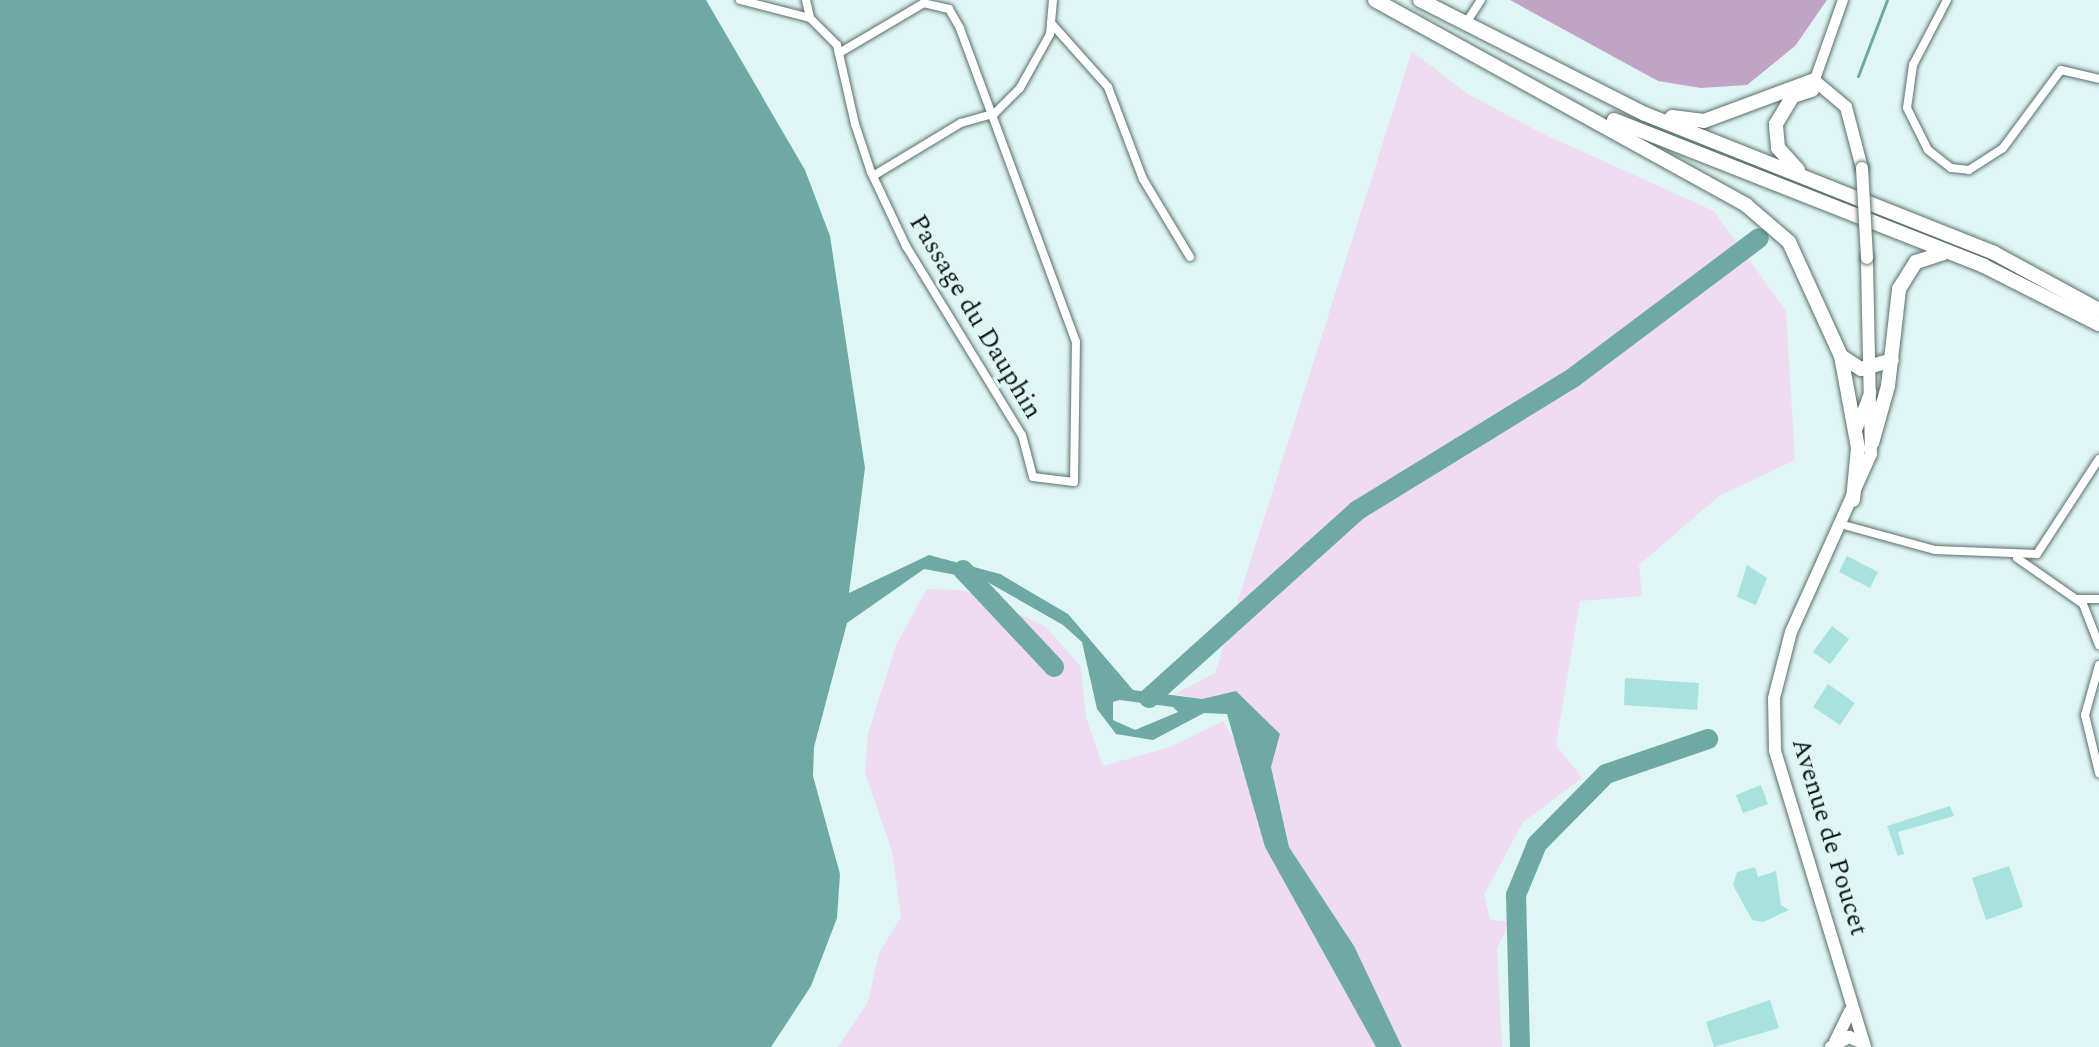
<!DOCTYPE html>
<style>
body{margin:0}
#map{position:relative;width:2099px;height:1047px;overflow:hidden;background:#dff6f4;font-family:Spectral,serif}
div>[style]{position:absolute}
.green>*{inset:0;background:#efdbf2}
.forest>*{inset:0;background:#c1a3c6}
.water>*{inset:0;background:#6fa9a4}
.stream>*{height:3px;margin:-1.5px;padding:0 1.5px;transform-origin:1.5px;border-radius:1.5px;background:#6fa9a4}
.river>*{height:20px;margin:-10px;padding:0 10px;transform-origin:10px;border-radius:10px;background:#6fa9a4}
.building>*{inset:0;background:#a7e2de}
.roads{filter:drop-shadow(0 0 2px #5a6e6c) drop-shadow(0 0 2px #5a6e6c)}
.minor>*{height:8px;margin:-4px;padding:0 4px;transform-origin:4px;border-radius:4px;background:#fff}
.tertiary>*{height:10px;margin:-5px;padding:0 5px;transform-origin:5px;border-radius:5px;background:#fff}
.secondary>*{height:12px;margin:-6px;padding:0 6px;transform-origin:6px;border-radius:6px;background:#fff}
.trunk>*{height:14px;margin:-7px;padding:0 7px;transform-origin:7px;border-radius:7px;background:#fff}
.bridges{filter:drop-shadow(0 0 2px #5a6e6c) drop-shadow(0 0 2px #5a6e6c)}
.secondary-bridge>*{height:12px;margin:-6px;padding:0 6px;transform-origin:6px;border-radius:6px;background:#fff}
span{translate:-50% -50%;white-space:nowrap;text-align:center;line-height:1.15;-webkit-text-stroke:7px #dff6f4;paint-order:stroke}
.street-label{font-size:26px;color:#111918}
</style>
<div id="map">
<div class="green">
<div style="clip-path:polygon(1412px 51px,1468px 94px,1541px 133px,1714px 211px,1786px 311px,1795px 460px,1719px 496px,1639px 565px,1642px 596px,1580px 601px,1556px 745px,1582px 778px,1523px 822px,1484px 895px,1490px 920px,1510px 922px,1497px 948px,1502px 1047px,1402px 1047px,1354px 946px,1289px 847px,1271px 767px,1236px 691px,1202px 699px,1175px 694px,1215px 673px)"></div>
<div style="clip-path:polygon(927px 589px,963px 590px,1045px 626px,1081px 667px,1086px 718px,1103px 766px,1170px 747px,1223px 721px,1241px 750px,1293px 896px,1376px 1047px,838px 1047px,868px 1002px,879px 953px,901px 917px,892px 851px,865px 773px,868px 734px,896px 645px)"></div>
</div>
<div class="forest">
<div style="clip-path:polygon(1510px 0,1827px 0,1795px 46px,1747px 85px,1701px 88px,1658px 81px)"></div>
</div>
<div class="water">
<div style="clip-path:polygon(evenodd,0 0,706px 0,805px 170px,830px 236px,865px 468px,849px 593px,929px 555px,1000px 574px,1068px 614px,1133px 690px,1202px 699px,1236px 691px,1280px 734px,1271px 767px,1289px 847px,1354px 946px,1402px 1047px,1376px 1047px,1265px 847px,1227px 714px,1204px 713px,1153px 740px,1116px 734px,1097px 709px,1082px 642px,1063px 625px,984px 580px,924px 569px,847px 623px,814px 747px,813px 776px,840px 874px,837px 918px,811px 986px,771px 1047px,0 1047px,0 0,1120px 700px,1173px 707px,1178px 712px,1135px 730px,1113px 720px,1113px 702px,1120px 700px)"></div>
</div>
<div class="stream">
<div style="left:1858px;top:76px;width:81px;rotate:-69.1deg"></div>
</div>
<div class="river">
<div style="left:963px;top:570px;width:133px;rotate:46.8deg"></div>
<div style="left:1149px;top:698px;width:281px;rotate:-42deg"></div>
<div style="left:1358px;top:510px;width:254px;rotate:-31.6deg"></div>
<div style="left:1574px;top:377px;width:231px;rotate:-36.9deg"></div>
<div style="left:1520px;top:1047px;width:152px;rotate:-91.5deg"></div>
<div style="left:1516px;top:895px;width:55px;rotate:-67.6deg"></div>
<div style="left:1537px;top:844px;width:98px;rotate:-45.4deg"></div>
<div style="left:1606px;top:774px;width:108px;rotate:-18.9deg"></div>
</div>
<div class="building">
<div style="clip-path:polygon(1847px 556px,1878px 572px,1870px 588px,1839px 572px)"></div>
<div style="clip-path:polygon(1747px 565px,1767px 578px,1756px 605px,1737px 597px)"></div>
<div style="clip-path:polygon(1832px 626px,1849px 639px,1830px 664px,1813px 652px)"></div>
<div style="clip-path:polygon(1625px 678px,1699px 683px,1697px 710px,1624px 705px)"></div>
<div style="clip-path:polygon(1828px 684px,1855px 703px,1840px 725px,1813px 707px)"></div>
<div style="clip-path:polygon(1761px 785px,1768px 804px,1743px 813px,1736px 795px)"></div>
<div style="clip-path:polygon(1950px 806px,1954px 816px,1898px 832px,1904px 854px,1898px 856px,1887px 826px)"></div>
<div style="clip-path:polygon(2009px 866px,2023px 907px,1986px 920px,1972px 878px)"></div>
<div style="clip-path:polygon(1755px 867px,1758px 877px,1776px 871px,1781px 905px,1789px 910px,1763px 922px,1752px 920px,1733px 885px,1737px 872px)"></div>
<div style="clip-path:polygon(1770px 1000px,1779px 1028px,1714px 1047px,1706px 1022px)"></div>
</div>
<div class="roads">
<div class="minor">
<div style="left:740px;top:0;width:72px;rotate:14.4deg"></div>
<div style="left:810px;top:18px;width:38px;rotate:45deg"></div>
<div style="left:837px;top:45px;width:81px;rotate:77.2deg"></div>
<div style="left:855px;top:124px;width:51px;rotate:71.6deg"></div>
<div style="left:871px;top:172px;width:82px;rotate:64.7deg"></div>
<div style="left:906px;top:246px;width:222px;rotate:58.5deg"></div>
<div style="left:1022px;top:435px;width:43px;rotate:75.3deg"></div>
<div style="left:1033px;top:477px;width:41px;rotate:7deg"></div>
<div style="left:1074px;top:482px;width:140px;rotate:-89.2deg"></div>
<div style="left:1076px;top:342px;width:335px;rotate:-110.3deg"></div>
<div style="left:960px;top:28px;width:22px;rotate:-120deg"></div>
<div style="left:949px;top:9px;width:26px;rotate:-167deg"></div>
<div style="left:924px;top:3px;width:99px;rotate:149.5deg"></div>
<div style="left:806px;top:0;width:18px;rotate:77deg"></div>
<div style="left:1947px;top:0;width:73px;rotate:117.6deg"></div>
<div style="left:1913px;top:65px;width:43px;rotate:97.9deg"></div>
<div style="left:1907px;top:108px;width:47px;rotate:63.4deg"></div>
<div style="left:1928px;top:150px;width:29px;rotate:38deg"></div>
<div style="left:1951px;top:168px;width:18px;rotate:6deg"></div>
<div style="left:1969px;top:170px;width:40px;rotate:-32.9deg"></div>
<div style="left:2003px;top:148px;width:97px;rotate:-53.4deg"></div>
<div style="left:2061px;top:70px;width:39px;rotate:13deg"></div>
<div style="left:1051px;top:23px;width:86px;rotate:48.3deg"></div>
<div style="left:1108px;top:87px;width:98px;rotate:69.2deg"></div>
<div style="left:1143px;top:179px;width:91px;rotate:58.9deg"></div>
<div style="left:1466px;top:23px;width:27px;rotate:-57deg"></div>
<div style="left:873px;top:176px;width:103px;rotate:-31.1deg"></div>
<div style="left:961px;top:123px;width:35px;rotate:-16deg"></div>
<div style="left:995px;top:113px;width:35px;rotate:-45deg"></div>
<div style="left:1020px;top:88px;width:62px;rotate:-60.9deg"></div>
<div style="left:1050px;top:34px;width:34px;rotate:-85deg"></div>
<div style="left:1840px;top:524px;width:98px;rotate:15.3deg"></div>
<div style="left:1935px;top:550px;width:102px;rotate:2.2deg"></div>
<div style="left:2037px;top:554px;width:113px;rotate:-56.9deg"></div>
<div style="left:2017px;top:558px;width:80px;rotate:34.9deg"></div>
<div style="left:2083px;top:604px;width:44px;rotate:68.7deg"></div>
<div style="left:2077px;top:599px;width:22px"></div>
<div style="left:2099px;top:665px;width:52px;rotate:105.6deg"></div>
<div style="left:2085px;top:715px;width:60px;rotate:76.4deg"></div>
</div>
<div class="tertiary">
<div style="left:1813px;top:85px;width:90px;rotate:-70.6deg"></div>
</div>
<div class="secondary">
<div style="left:1814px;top:80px;width:42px;rotate:40.2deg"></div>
<div style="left:1846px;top:107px;width:63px;rotate:75.3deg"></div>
<div style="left:1856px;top:430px;width:40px;rotate:-69deg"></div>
<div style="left:1835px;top:1042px;width:34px;rotate:-64deg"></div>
<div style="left:1831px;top:1047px;width:21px;rotate:-29deg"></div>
<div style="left:1849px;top:1037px;width:15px;rotate:23deg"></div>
<div style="left:1865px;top:1047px;width:310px;rotate:-106.9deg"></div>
<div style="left:1775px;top:750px;width:52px;rotate:-91.1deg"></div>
<div style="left:1774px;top:698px;width:68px;rotate:-75.6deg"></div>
<div style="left:1791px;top:632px;width:195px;rotate:-65.8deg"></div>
<div style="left:1871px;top:454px;width:196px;rotate:-91.2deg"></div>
</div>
<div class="trunk">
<div style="left:1375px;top:0;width:424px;rotate:28.9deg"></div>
<div style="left:1746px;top:205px;width:57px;rotate:40.7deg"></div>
<div style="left:1789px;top:242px;width:125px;rotate:65.5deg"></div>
<div style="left:1841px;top:356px;width:94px;rotate:79.5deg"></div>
<div style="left:1858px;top:448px;width:52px;rotate:95.5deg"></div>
<div style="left:1420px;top:0;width:252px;rotate:26.9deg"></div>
<div style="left:1645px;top:114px;width:376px;rotate:21.7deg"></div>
<div style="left:1994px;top:253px;width:119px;rotate:28.5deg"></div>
<div style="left:1672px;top:117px;width:32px;rotate:7deg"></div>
<div style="left:1704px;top:121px;width:117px;rotate:-20.4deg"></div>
<div style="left:1614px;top:120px;width:398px;rotate:21.5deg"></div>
<div style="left:1984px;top:266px;width:129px;rotate:26.8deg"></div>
<div style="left:1798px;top:170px;width:30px;rotate:-132deg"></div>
<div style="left:1778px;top:148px;width:24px;rotate:-95deg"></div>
<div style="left:1776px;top:124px;width:33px;rotate:-59deg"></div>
<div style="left:1793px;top:96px;width:20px;rotate:-18deg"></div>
<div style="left:1841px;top:356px;width:24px;rotate:33deg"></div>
<div style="left:1861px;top:369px;width:32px;rotate:-16deg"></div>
<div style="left:1872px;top:443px;width:59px;rotate:-74.3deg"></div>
<div style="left:1888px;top:386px;width:98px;rotate:-83.5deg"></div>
<div style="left:1899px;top:289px;width:32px;rotate:-58deg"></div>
<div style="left:1916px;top:262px;width:29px;rotate:-18deg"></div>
</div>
</div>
<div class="bridges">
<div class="secondary-bridge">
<div style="left:1862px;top:168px;width:90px;rotate:86.8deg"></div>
</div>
</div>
<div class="street-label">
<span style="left:975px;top:317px;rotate:59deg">Passage du Dauphin</span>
<span style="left:1829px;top:837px;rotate:73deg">Avenue de Poucet</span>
</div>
</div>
